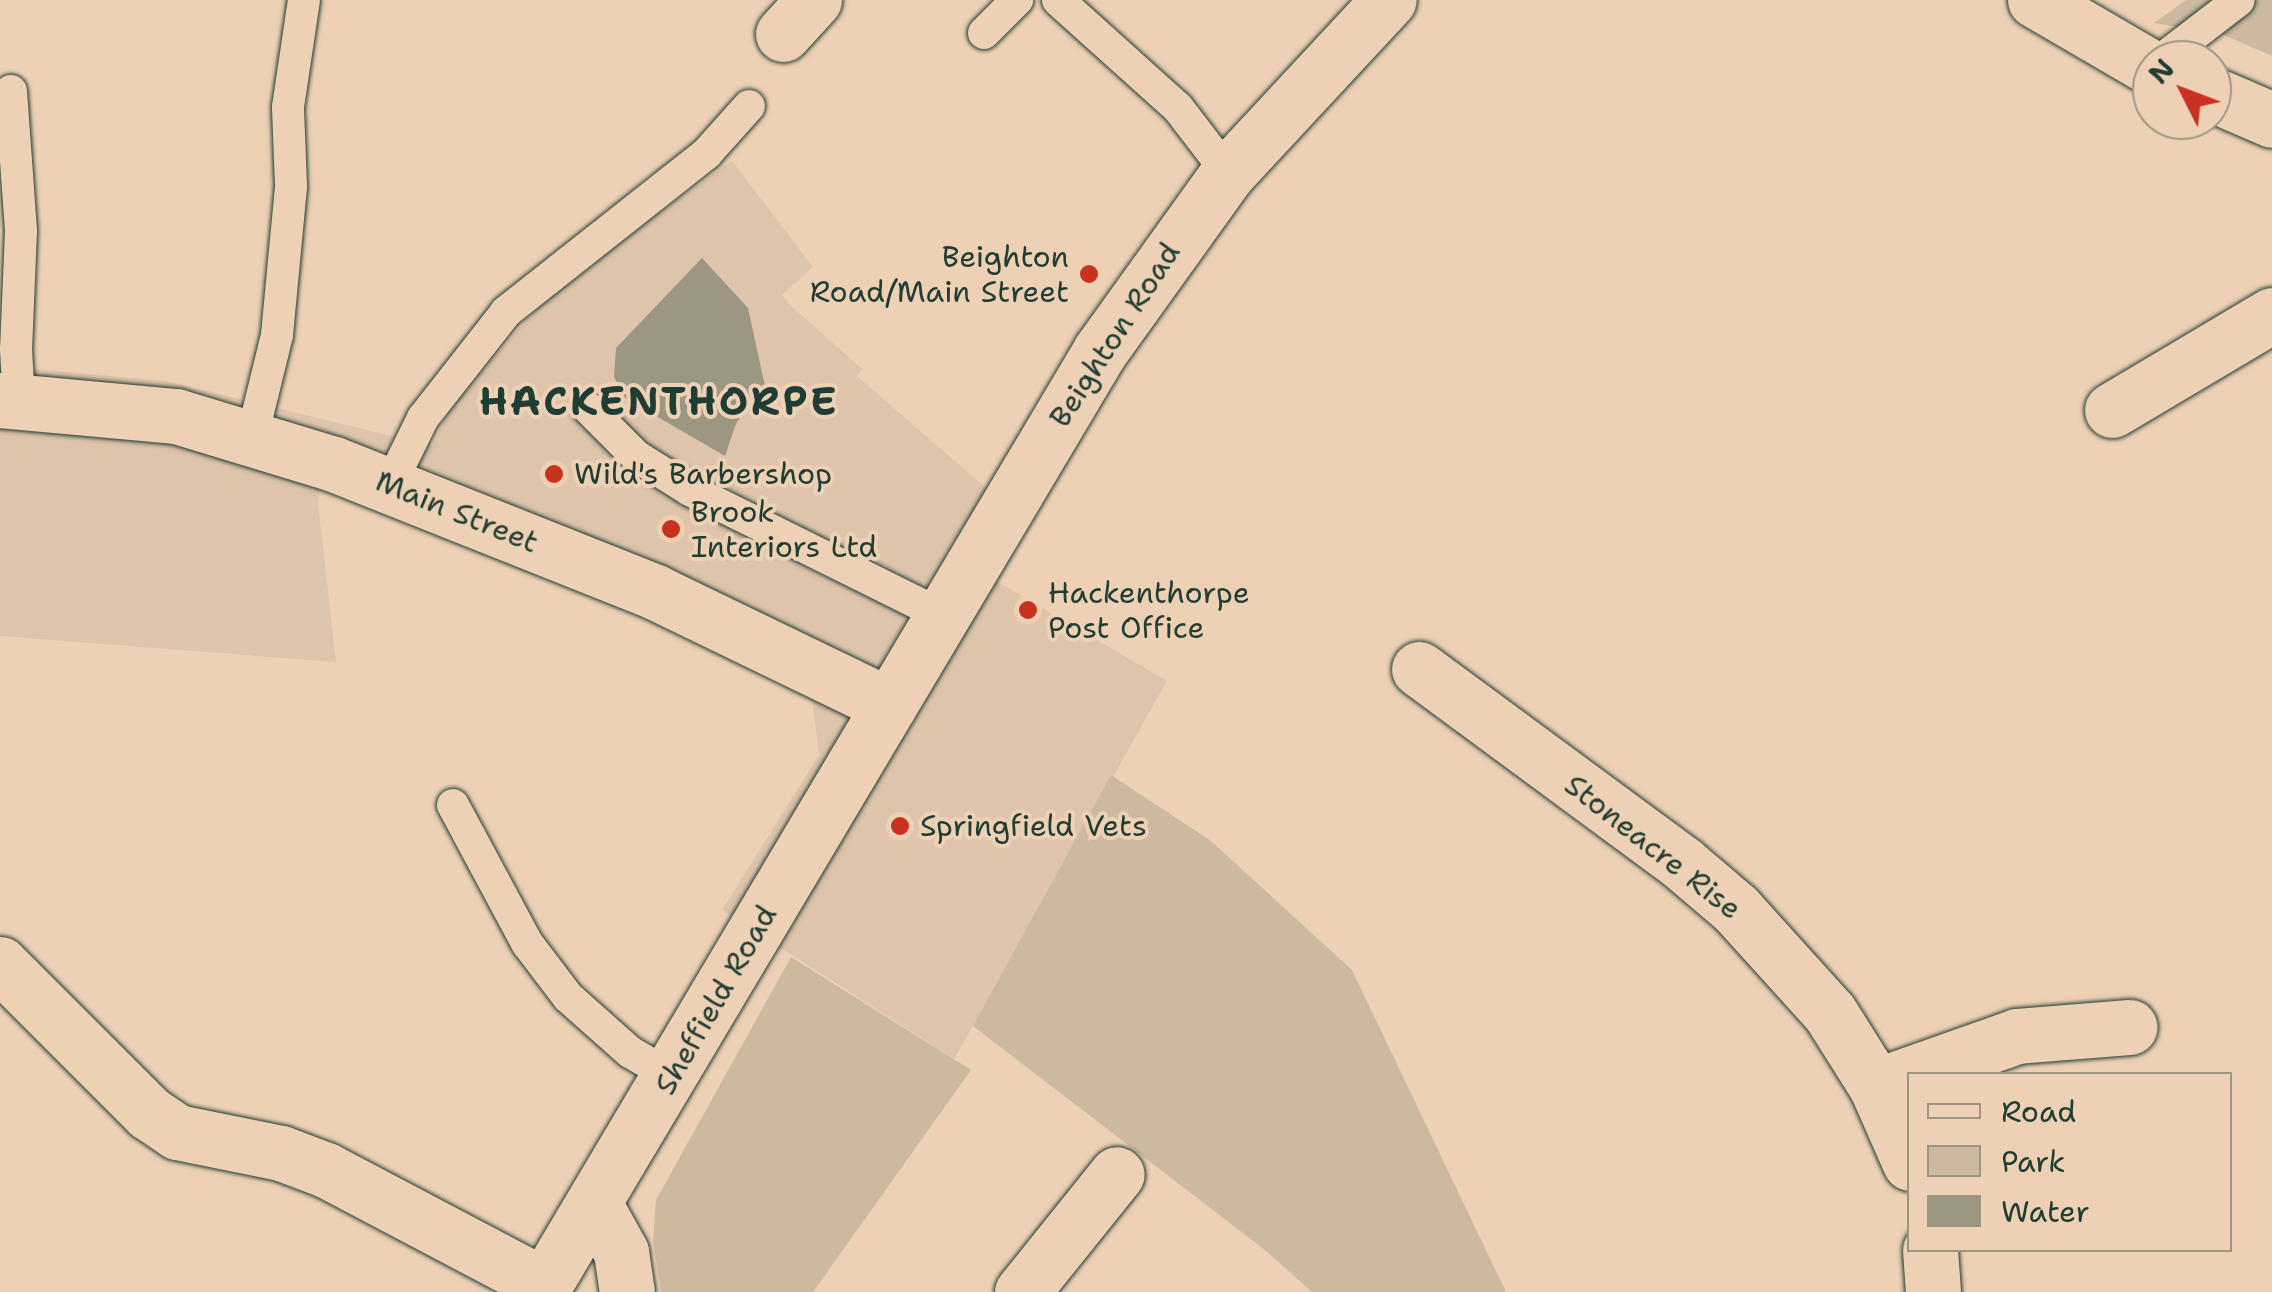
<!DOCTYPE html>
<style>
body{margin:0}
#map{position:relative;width:2272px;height:1292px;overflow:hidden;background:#eed1b5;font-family:"Shantell Sans",sans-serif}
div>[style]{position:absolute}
.built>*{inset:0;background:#ddc4aa}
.green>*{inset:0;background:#ccb9a0}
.water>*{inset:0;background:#9c9782}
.roads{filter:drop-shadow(0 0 2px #1f3d34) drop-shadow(0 0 2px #1f3d34)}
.service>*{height:32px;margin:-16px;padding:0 16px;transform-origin:16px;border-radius:16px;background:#eed1b5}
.minor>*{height:55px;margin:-27.5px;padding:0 27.5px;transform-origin:27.5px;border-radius:27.5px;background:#eed1b5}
.tertiary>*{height:55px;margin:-27.5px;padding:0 27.5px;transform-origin:27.5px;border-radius:27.5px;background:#eed1b5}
.dots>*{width:28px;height:28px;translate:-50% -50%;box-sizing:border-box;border:5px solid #eed1b5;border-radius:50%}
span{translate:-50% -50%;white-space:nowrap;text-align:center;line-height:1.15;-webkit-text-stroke:8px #eed1b5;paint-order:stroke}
.poi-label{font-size:30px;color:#1f3d34}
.right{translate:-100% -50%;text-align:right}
.left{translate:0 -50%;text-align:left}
.street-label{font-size:30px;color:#1f3d34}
.district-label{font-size:40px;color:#1f3d34;font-weight:700;letter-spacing:2.5px}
.legend{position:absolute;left:1907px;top:1072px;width:325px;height:180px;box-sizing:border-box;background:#eed1b5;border:2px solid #9b9681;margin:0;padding:12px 18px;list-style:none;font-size:30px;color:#1f3d34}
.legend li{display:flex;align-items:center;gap:20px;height:50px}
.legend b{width:50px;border:2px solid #9b9681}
.north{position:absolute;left:2132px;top:40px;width:100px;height:100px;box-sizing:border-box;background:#eed1b5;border:2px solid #9b9681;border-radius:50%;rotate:312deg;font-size:28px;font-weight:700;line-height:40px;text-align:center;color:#1f3d34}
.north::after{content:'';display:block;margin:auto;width:35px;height:45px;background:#c8321e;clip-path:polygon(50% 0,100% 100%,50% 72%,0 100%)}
</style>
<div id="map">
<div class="built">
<div style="clip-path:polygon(732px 161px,813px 267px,782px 295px,790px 305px,862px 369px,857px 376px,987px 489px,947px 552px,1167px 681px,954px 1059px,722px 910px,819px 755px,812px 697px,783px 674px,322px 478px,318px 503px,336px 662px,0 636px,0 366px,165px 381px,433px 446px,450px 408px,556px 287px)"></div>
</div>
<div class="green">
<div style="clip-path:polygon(2186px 0,2272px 0,2272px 56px,2224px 35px,2154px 23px)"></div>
<div style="clip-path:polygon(1111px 775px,1211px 841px,1352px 970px,1506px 1292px,1312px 1292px,1265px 1250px,973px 1026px)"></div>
<div style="clip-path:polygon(791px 957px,971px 1070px,813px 1292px,661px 1292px,653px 1241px,656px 1200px)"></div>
</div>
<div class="water">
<div style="clip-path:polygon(702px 258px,748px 308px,766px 391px,751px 398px,735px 426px,725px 456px,625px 398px,614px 377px,616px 348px)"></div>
</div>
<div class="roads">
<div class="service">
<div style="left:1058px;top:0;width:161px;rotate:42deg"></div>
<div style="left:1178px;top:108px;width:82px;rotate:52.4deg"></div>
<div style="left:984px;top:33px;width:47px;rotate:-45deg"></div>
<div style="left:2161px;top:60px;width:98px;rotate:-37.6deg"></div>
<div style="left:11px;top:91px;width:140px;rotate:85.9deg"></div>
<div style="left:21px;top:231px;width:118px;rotate:92.4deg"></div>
<div style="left:16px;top:349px;width:53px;rotate:86.8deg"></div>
<div style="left:588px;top:408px;width:68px;rotate:45deg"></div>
<div style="left:636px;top:456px;width:64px;rotate:32.2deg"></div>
<div style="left:690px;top:490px;width:281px;rotate:26.4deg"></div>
<div style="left:252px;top:437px;width:105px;rotate:-76.2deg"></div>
<div style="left:277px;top:335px;width:150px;rotate:-84.6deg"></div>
<div style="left:291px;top:186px;width:79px;rotate:-92.2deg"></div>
<div style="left:288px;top:107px;width:108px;rotate:-81.5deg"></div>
<div style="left:390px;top:485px;width:75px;rotate:-63.8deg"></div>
<div style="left:423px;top:418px;width:135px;rotate:-51.9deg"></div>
<div style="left:506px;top:312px;width:256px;rotate:-38.3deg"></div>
<div style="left:707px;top:153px;width:63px;rotate:-48.2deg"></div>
<div style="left:453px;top:805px;width:157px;rotate:61.8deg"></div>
<div style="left:527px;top:943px;width:68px;rotate:52.8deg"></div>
<div style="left:568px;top:997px;width:83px;rotate:41.6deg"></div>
<div style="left:630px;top:1052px;width:48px;rotate:30.3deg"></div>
</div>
<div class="minor">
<div style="left:2035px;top:0;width:135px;rotate:30.2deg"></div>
<div style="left:783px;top:34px;width:46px;rotate:-47.6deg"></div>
<div style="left:2212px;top:94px;width:65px;rotate:23.4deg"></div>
<div style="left:0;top:400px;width:177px;rotate:5.2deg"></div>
<div style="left:176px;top:416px;width:165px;rotate:16.9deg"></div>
<div style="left:334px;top:464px;width:346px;rotate:21.7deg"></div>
<div style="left:655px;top:592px;width:260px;rotate:25.8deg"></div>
<div style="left:2112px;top:410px;width:186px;rotate:-30.7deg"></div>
<div style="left:1419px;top:669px;width:327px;rotate:36.4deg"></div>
<div style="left:1682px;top:863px;width:71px;rotate:40.4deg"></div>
<div style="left:1736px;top:909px;width:140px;rotate:47.9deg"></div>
<div style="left:1830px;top:1013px;width:86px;rotate:57.8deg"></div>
<div style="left:1876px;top:1086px;width:84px;rotate:66.2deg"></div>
<div style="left:0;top:964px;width:211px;rotate:45deg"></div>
<div style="left:149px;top:1113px;width:34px;rotate:34deg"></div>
<div style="left:177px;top:1132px;width:106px;rotate:11.4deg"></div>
<div style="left:281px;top:1153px;width:48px;rotate:20.7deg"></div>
<div style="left:326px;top:1170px;width:246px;rotate:27.8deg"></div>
<div style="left:1876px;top:1086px;width:150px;rotate:-19.5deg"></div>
<div style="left:2017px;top:1036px;width:113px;rotate:-4.6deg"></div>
<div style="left:595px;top:1205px;width:54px;rotate:61deg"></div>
<div style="left:621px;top:1252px;width:40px;rotate:81.5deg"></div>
<div style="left:1930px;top:1250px;width:42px;rotate:85.9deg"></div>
<div style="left:1022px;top:1292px;width:151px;rotate:-51.2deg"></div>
</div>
<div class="tertiary">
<div style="left:540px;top:1292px;width:1095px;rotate:-59.24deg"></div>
<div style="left:1100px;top:351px;width:219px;rotate:-54.3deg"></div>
<div style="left:1228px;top:173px;width:236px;rotate:-47.1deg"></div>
</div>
</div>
<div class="dots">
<div style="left:1089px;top:274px;background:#c8321e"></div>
<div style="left:554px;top:474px;background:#c8321e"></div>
<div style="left:671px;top:529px;background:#c8321e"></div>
<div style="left:1028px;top:610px;background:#c8321e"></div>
<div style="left:900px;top:826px;background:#c8321e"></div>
</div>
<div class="poi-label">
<span class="right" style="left:1069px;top:274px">Beighton<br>Road/Main Street</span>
<span class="left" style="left:574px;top:474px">Wild's Barbershop</span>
<span class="left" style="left:691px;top:529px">Brook<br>Interiors Ltd</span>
<span class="left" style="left:1048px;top:610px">Hackenthorpe<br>Post Office</span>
<span class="left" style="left:920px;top:826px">Springfield Vets</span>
</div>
<div class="street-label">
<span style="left:1115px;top:335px;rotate:-57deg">Beighton Road</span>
<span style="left:457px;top:512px;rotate:22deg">Main Street</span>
<span style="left:1653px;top:847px;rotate:38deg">Stoneacre Rise</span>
<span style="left:716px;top:1000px;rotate:-60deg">Sheffield Road</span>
</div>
<div class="district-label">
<span style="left:659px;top:401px">HACKENTHORPE</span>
</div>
<ul class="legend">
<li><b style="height:12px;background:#eed1b5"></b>Road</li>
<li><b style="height:28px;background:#ccb9a0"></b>Park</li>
<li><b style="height:28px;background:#9c9782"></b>Water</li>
</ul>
<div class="north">N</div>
</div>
